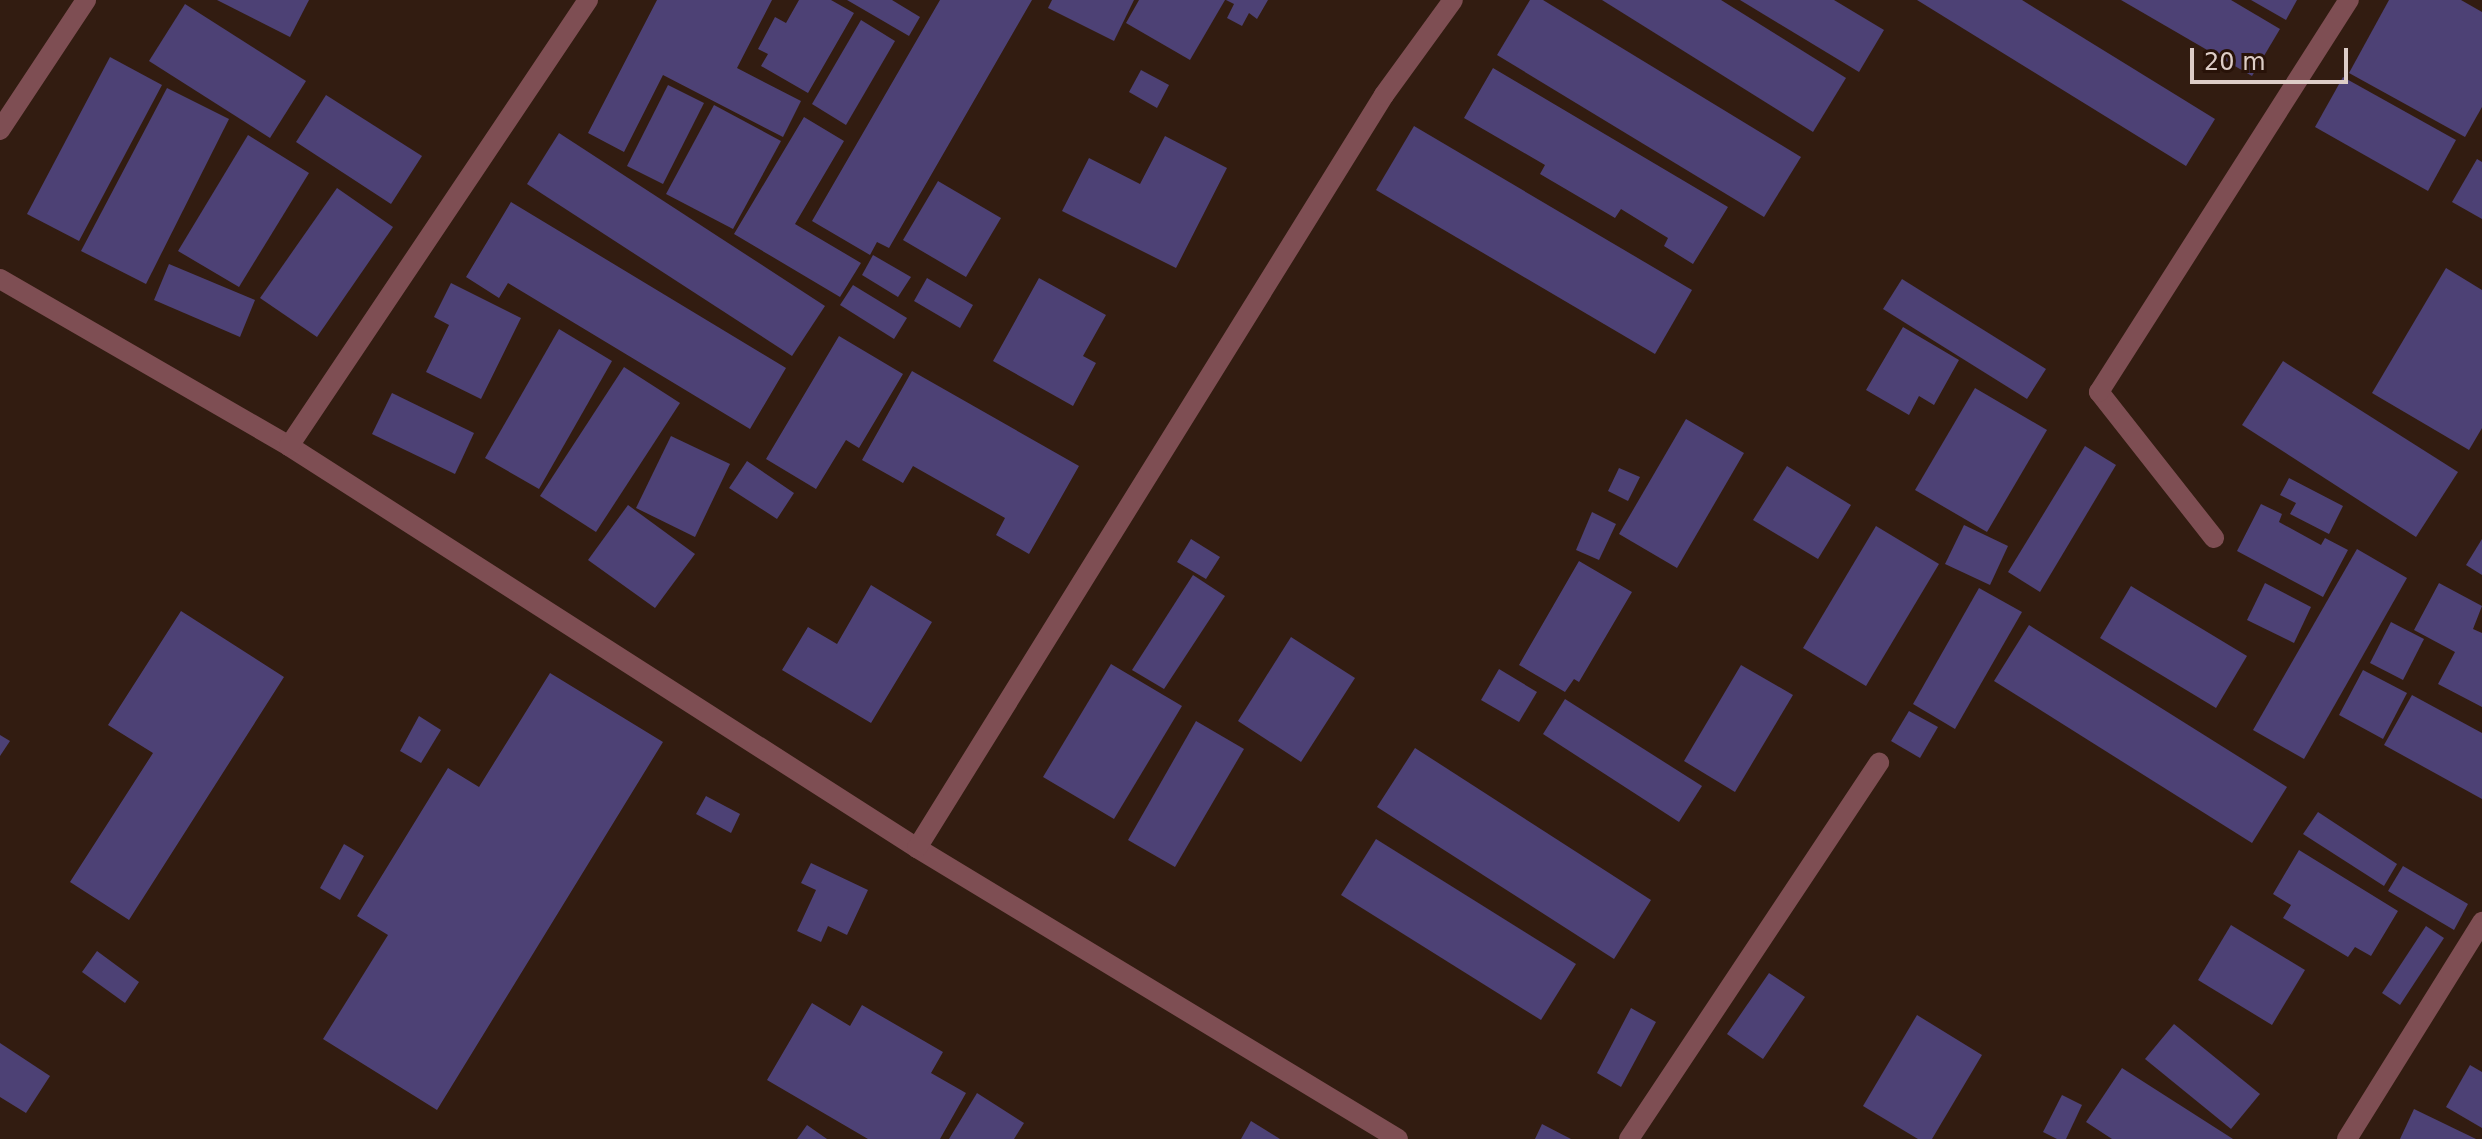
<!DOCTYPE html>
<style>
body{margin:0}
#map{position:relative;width:2482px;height:1139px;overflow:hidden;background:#321c11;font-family:"DejaVu Sans",sans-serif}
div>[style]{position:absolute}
.building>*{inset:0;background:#4d4175}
.minor>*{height:20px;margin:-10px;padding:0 10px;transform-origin:10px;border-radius:10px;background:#7e4e53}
span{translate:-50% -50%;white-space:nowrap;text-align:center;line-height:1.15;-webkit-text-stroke:7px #281208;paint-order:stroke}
.scale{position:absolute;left:2190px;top:48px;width:158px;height:36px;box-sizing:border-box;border:4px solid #ddcdc7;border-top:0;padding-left:10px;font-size:24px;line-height:28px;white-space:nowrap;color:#ddcdc7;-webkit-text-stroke:6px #281208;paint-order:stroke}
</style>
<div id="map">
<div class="building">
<div style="clip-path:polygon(217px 0,309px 0,290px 37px)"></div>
<div style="clip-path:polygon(657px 0,772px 0,737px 68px,801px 101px,783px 137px,663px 75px,624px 152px,588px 133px)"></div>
<div style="clip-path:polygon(799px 0,831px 0,854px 13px,808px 93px,761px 66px,768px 54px,758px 49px,775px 17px,786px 23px)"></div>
<div style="clip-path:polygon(847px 0,892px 0,920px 17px,909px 36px)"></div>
<div style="clip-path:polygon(940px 0,1032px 0,889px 248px,877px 242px,870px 255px,812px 221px)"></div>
<div style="clip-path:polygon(1052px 0,1134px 0,1114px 41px,1048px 8px)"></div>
<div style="clip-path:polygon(1139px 0,1225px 0,1190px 60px,1126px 23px)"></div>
<div style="clip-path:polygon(1226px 0,1268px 0,1257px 19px,1249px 13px,1242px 26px,1227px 18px,1234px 4px)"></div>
<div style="clip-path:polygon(1530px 0,1543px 0,1801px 157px,1764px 217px,1497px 55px)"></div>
<div style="clip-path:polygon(1602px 0,1721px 0,1846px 78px,1813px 132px)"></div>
<div style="clip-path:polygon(1740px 0,1834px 0,1884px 30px,1859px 72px)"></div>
<div style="clip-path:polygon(1917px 0,2022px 0,2215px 119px,2186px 166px)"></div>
<div style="clip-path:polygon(2121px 0,2231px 0,2280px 29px,2252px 76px)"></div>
<div style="clip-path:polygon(2251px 0,2297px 0,2286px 20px)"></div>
<div style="clip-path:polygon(2389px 0,2461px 0,2482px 12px,2482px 107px,2465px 137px,2349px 73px)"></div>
<div style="clip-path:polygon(185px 4px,306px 81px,270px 138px,149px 61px)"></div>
<div style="clip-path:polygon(861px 20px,895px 41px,846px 125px,812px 104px)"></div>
<div style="clip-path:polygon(110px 57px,162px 85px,79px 241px,27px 214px)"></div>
<div style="clip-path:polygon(1493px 68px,1728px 207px,1693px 264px,1664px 246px,1668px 238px,1621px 209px,1615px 218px,1540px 174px,1545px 165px,1464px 118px)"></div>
<div style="clip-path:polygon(1141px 70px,1169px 85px,1157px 108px,1129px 92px)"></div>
<div style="clip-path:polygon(2343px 77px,2456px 140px,2428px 191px,2315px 127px)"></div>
<div style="clip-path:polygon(668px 85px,704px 103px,663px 184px,627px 166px)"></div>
<div style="clip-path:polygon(167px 88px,229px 119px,146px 284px,81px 251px)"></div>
<div style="clip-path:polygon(326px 95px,422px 156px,391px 204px,296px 142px)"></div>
<div style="clip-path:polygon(714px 105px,781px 141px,733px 229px,666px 194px)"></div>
<div style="clip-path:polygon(804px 117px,844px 141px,795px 224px,861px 263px,840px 297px,734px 234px)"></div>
<div style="clip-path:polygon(1414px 126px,1692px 290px,1655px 354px,1376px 190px)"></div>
<div style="clip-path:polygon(559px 133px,825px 306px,792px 356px,527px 184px)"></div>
<div style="clip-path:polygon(248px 135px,309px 173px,239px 287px,178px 251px)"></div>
<div style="clip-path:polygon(1165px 136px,1227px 168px,1176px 268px,1062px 211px,1089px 158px,1140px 184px)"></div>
<div style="clip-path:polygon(2477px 159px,2482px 162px,2482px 219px,2452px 202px)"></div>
<div style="clip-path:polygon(938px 181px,1001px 218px,966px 277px,903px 240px)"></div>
<div style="clip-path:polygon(337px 188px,393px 227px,317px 337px,260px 298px)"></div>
<div style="clip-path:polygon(511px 202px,786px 368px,750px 429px,508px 283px,499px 298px,466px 277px)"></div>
<div style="clip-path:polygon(873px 255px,911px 277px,898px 297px,862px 275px)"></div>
<div style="clip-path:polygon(169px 264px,255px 300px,240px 337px,154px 300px)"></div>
<div style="clip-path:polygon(2446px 268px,2482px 290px,2482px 428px,2469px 450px,2372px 393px)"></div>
<div style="clip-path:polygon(927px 278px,973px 305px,960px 328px,914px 301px)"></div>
<div style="clip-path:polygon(1039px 278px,1106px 315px,1083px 356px,1096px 363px,1073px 406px,993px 361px)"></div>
<div style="clip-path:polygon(1902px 279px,2046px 369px,2027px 399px,1883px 309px)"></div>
<div style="clip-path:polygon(451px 283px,521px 318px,481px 399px,426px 372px,449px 325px,434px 317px)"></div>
<div style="clip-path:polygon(853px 285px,907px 318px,894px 339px,840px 305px)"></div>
<div style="clip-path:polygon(1903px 327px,1959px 360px,1934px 405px,1919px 396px,1909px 415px,1866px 390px)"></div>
<div style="clip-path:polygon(559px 329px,612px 361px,539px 489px,485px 458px)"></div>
<div style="clip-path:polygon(839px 336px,903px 374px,859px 448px,846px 440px,816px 489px,766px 459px)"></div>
<div style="clip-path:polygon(2283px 361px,2458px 472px,2416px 537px,2242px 425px)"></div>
<div style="clip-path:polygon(624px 367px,680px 403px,596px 532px,540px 496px)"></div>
<div style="clip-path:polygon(912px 371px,1079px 466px,1029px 554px,996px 535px,1005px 518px,913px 466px,903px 483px,862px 460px)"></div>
<div style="clip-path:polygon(1975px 388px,2047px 430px,1987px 532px,1915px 490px)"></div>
<div style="clip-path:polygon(392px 393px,474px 433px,455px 474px,372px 434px)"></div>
<div style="clip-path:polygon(1686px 419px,1744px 453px,1677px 568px,1619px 534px)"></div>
<div style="clip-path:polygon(671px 436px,730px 464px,695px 537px,636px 508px)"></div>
<div style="clip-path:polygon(2085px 446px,2116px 465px,2040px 592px,2008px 572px)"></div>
<div style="clip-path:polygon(747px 461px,794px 493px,777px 519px,729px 488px)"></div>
<div style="clip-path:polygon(1787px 466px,1851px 505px,1818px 559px,1753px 520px)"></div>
<div style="clip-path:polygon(1619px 468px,1640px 477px,1628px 501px,1608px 491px)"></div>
<div style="clip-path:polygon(2289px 478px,2343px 506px,2329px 534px,2290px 514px,2296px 503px,2280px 495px)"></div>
<div style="clip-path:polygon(2261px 504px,2282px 514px,2279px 522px,2321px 545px,2325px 538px,2348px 550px,2323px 597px,2237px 551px)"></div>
<div style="clip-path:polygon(628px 505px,695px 554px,655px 608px,588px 560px)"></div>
<div style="clip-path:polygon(1592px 512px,1616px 524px,1599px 560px,1576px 550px)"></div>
<div style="clip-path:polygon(1964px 525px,2008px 546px,1990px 585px,1945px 564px)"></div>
<div style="clip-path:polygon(1876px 526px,1939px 564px,1866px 686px,1803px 648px)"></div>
<div style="clip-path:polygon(1191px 539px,1220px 557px,1206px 579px,1177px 562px)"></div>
<div style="clip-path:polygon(2482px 539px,2482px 575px,2466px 565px)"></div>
<div style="clip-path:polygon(2357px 549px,2407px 578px,2304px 759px,2253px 730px)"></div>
<div style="clip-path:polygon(1579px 561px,1632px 592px,1579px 682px,1574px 679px,1565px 692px,1519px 665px)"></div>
<div style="clip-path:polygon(1193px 575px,1225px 596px,1164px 689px,1132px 670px)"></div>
<div style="clip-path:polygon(2265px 583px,2311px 607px,2294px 643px,2247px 620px)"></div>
<div style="clip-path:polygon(2439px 583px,2482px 606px,2473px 629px,2482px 633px,2482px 707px,2438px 684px,2455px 652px,2414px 630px)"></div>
<div style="clip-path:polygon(871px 585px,932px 622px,871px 723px,782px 670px,808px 627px,837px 644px)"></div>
<div style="clip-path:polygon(2131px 586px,2247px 656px,2216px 708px,2100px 638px)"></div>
<div style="clip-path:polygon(1979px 588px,2022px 612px,1955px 729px,1913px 704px)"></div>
<div style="clip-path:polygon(181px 611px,284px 677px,129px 920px,70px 882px,153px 753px,108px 725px)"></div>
<div style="clip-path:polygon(2391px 622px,2424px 639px,2403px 680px,2370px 663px)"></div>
<div style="clip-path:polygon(2029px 625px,2287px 787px,2252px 843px,1994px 681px)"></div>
<div style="clip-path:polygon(1291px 637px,1355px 678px,1301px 762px,1238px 721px)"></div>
<div style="clip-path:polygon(1111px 664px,1182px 706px,1114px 819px,1043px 777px)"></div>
<div style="clip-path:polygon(1741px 665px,1793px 695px,1735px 792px,1684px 761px)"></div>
<div style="clip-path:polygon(1499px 669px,1537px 692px,1519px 722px,1481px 700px)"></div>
<div style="clip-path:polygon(2363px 670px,2407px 693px,2383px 739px,2339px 715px)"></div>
<div style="clip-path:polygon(550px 673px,663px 742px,437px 1110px,323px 1039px,388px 935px,357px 916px,448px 768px,479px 787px)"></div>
<div style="clip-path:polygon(2412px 695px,2482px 733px,2482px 799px,2384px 745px)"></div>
<div style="clip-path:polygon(1565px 699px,1702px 786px,1679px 822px,1543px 734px)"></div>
<div style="clip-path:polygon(1909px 711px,1938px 727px,1920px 758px,1891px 741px)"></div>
<div style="clip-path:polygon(419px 716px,441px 730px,421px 763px,400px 751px)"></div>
<div style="clip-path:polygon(1196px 721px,1244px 749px,1175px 867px,1128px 840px)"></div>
<div style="clip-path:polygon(0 735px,10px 741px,0 756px)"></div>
<div style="clip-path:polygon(1415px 748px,1651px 900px,1614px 959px,1377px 807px)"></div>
<div style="clip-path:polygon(706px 796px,740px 814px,731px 833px,696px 814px)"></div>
<div style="clip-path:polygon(2318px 812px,2397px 864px,2384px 886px,2303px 834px)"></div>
<div style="clip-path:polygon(1376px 839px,1576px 964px,1541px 1020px,1341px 895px)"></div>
<div style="clip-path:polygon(344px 844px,364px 856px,340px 900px,320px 888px)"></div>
<div style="clip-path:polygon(2299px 850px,2398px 911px,2371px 956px,2355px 947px,2348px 957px,2283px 918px,2291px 905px,2273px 894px)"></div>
<div style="clip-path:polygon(811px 863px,868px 890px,847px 935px,828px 926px,821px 942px,797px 931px,816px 890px,801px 883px)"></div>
<div style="clip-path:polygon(2403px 866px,2468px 904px,2454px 930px,2388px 891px)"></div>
<div style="clip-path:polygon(2231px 925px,2305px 970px,2272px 1025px,2198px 980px)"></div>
<div style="clip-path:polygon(2426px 926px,2444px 938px,2400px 1005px,2382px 993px)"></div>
<div style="clip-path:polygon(97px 951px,139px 982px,125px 1003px,82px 972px)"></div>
<div style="clip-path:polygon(1769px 973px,1805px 997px,1763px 1059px,1727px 1034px)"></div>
<div style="clip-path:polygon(812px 1003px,850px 1026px,862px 1005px,943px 1052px,931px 1073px,966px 1093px,940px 1139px,868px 1139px,767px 1080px)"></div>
<div style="clip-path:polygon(1631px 1008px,1656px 1022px,1621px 1087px,1597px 1073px)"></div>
<div style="clip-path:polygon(1917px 1015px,1982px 1055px,1932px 1139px,1918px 1139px,1863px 1106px)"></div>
<div style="clip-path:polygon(2174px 1024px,2260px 1094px,2231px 1129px,2145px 1059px)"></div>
<div style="clip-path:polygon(0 1043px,50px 1076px,26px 1113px,0 1097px)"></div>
<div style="clip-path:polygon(2470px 1065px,2482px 1072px,2482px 1128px,2446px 1107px)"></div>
<div style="clip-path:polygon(2122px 1068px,2233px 1139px,2112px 1139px,2086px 1122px)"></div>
<div style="clip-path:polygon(977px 1093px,1024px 1123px,1014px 1139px,949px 1139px)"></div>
<div style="clip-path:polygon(2062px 1095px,2082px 1105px,2066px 1139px,2057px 1139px,2043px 1132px)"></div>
<div style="clip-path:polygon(2414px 1109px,2476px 1139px,2400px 1139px)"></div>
<div style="clip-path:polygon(1251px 1121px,1280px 1139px,1241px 1139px)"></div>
<div style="clip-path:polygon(1542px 1124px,1571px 1139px,1535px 1139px)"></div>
<div style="clip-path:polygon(807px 1125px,827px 1139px,797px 1139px)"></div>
</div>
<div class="minor">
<div style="left:0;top:130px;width:156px;rotate:-56.5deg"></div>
<div style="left:0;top:279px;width:334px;rotate:30deg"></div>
<div style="left:289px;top:446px;width:746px;rotate:32.62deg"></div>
<div style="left:917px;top:848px;width:562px;rotate:31.17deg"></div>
<div style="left:289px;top:446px;width:537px;rotate:-56.16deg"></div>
<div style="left:2214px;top:538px;width:186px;rotate:-128.2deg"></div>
<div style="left:2099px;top:392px;width:465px;rotate:-57.5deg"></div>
<div style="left:917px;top:848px;width:886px;rotate:-58.19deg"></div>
<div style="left:1384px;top:95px;width:117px;rotate:-54deg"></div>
<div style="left:1629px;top:1139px;width:452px;rotate:-56.4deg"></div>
<div style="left:2347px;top:1139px;width:256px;rotate:-58.1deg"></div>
</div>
<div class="scale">20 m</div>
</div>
